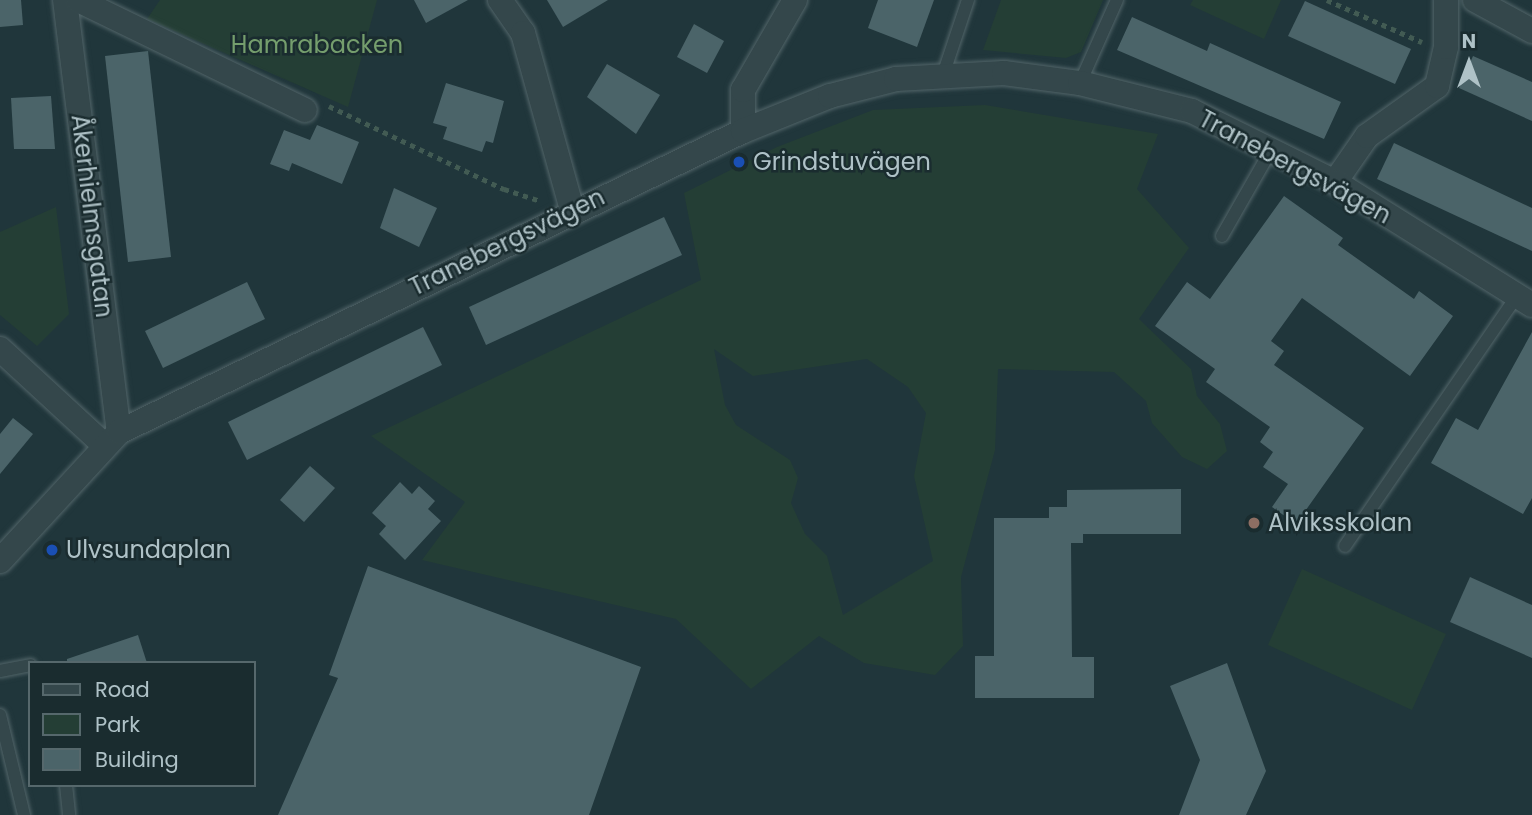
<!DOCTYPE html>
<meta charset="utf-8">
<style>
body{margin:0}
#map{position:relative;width:1532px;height:815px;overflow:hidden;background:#20363b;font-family:Poppins,sans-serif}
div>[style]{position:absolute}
.green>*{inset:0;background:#243e35}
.building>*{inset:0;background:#4b6469}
.path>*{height:4.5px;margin-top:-2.25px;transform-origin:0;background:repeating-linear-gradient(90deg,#425b53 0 5px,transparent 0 10px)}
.roads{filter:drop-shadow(0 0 2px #526569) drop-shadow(0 0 2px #526569)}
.lane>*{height:12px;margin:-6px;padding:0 6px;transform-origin:6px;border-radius:6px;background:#34474b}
.street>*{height:24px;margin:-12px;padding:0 12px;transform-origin:12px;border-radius:12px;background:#34474b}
.dots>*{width:19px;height:19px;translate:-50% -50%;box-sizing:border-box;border:4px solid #1a2c2f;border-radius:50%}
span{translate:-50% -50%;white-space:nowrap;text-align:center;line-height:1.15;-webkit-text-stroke:5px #1a2c2f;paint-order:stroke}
.park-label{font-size:24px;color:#759e6d}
.poi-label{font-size:24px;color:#afc2c7}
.left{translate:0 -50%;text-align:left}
.street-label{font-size:24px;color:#afc2c7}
.legend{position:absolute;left:28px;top:661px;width:228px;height:126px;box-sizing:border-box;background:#1a2c2f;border:2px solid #56686c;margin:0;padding:9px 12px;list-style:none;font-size:21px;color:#afc2c7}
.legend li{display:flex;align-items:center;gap:14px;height:35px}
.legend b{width:35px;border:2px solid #56686c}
.north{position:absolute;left:1434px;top:28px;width:70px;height:70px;-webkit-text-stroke:5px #1a2c2f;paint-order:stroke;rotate:0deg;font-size:19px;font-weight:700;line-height:28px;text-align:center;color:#afc2c7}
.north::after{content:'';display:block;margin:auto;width:24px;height:32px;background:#afc2c7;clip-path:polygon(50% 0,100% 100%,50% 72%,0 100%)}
</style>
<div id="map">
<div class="green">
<div style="clip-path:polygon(160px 0,377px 0,348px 107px,147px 19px)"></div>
<div style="clip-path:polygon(1001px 0,1103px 0,1081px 52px,1066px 58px,983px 50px)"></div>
<div style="clip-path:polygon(1193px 0,1281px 0,1264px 39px,1190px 5px)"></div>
<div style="clip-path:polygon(evenodd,985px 105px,1158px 134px,1137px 189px,1189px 248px,1139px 319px,1191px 369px,1197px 396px,1220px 424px,1227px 451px,1207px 469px,1182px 457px,1152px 423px,1146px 401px,1114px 372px,998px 369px,995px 450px,961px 577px,963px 646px,935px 675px,864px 663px,819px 636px,751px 689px,676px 619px,422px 560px,465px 502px,371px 436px,701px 280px,684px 193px,777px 147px,873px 110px,985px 105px,714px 349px,753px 376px,867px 359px,908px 387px,926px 413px,914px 476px,933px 561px,843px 615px,827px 556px,805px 534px,791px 503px,798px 478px,790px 460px,736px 425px,725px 405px,714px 349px)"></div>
<div style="clip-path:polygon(56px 207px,69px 314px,37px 346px,0 315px,0 232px)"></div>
<div style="clip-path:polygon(1302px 569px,1446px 634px,1412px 710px,1268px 645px)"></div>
</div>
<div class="building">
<div style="clip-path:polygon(0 0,21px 0,23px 25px,0 27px)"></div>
<div style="clip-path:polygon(414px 0,468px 0,426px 23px)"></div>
<div style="clip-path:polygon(547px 0,608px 0,563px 27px)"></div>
<div style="clip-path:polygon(878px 0,934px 0,917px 47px,868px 28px)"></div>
<div style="clip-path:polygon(1305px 1px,1411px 49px,1395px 84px,1288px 36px)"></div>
<div style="clip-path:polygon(1132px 17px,1207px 51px,1210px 43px,1341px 102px,1324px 139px,1117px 50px)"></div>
<div style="clip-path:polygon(694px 24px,724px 41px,707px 73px,677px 57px)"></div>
<div style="clip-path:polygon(148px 51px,171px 257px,128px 262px,105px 56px)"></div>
<div style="clip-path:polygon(1473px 56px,1532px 82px,1532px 121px,1459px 88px)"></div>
<div style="clip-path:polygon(607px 64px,660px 95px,636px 134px,587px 97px)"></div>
<div style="clip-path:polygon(446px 83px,504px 101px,493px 143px,486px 141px,482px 152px,443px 139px,447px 127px,433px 123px)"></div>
<div style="clip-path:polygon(51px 96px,55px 149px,14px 149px,11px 98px)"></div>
<div style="clip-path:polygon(317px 125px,359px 142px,342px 184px,292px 163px,289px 171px,270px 164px,284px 130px,310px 140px)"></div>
<div style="clip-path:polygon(1394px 143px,1532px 208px,1532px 251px,1377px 179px)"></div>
<div style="clip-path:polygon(394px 188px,437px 208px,419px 247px,380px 228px)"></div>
<div style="clip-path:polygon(1284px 196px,1343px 238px,1338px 245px,1414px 299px,1419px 291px,1453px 316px,1410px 376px,1302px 298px,1271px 341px,1284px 351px,1274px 365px,1364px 428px,1296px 524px,1272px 507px,1288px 484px,1263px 467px,1273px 452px,1260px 442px,1270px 427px,1206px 382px,1215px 369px,1155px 326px,1187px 282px,1210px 299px)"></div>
<div style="clip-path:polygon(664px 217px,682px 255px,486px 345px,469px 307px)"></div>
<div style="clip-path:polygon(247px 282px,265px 319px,163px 368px,145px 331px)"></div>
<div style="clip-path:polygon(423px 327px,442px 365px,247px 460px,228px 422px)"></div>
<div style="clip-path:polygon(1532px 332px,1532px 498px,1523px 514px,1431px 463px,1456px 418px,1478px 430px)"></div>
<div style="clip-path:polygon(13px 418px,33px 434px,0 474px,0 434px)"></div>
<div style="clip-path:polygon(310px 466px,335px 488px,304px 522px,280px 500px)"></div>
<div style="clip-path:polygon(400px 482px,412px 494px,419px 486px,435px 501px,428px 509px,441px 521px,405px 560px,379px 534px,386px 526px,372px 513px)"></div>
<div style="clip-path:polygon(1181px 489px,1181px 534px,1083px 534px,1083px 543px,1071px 543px,1072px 657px,1094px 657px,1094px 698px,975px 698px,975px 656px,994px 656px,994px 518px,1049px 518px,1049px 507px,1067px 507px,1067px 490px)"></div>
<div style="clip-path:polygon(368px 566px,641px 667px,589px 815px,278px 815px,338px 678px,329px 675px)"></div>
<div style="clip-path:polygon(1470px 577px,1532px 605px,1532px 658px,1450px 622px)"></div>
<div style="clip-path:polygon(138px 635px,147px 663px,67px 663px,67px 659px)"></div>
<div style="clip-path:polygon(1227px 663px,1266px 771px,1246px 815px,1179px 815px,1200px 760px,1170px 686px)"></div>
</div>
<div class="path">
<div style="left:1327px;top:0;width:104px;rotate:23.9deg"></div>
<div style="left:329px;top:106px;width:194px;rotate:25.4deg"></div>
<div style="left:504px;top:189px;width:39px;rotate:18deg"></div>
</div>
<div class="roads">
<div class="lane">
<div style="left:943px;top:75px;width:79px;rotate:-71.6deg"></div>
<div style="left:1080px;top:83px;width:91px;rotate:-66deg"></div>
<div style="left:1222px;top:236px;width:99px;rotate:-60.3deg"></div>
<div style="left:1345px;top:546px;width:303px;rotate:-55.5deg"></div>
<div style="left:0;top:671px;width:31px;rotate:-11deg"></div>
<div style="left:0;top:715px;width:103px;rotate:76.5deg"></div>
<div style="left:66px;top:785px;width:30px;rotate:84deg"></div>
</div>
<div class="street">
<div style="left:65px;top:0;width:435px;rotate:82.9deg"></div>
<div style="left:78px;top:0;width:252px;rotate:25.9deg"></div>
<div style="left:500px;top:0;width:40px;rotate:55.1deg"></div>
<div style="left:523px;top:33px;width:184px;rotate:74.5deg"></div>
<div style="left:1475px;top:0;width:65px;rotate:28.5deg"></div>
<div style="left:743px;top:131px;width:41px;rotate:-90deg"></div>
<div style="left:743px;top:90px;width:104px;rotate:-60deg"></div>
<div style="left:1335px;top:182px;width:56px;rotate:-55.2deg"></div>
<div style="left:1367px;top:136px;width:86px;rotate:-35.5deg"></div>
<div style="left:1437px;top:86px;width:40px;rotate:-77deg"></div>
<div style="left:1446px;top:47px;width:47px;rotate:-90deg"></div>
<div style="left:0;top:349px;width:142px;rotate:42.7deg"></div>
<div style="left:0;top:561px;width:176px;rotate:-47.3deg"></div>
<div style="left:119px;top:432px;width:693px;rotate:-25.75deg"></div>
<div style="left:743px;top:131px;width:94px;rotate:-21.9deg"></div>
<div style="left:830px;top:96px;width:68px;rotate:-14.4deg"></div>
<div style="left:896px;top:79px;width:108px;rotate:-3.2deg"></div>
<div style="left:1004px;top:73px;width:77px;rotate:7.5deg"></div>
<div style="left:1080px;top:83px;width:115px;rotate:14deg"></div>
<div style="left:1192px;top:111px;width:160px;rotate:26.4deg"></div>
<div style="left:1335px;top:182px;width:232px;rotate:32deg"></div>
</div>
</div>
<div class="dots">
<div style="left:739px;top:162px;background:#1a4fb4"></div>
<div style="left:1254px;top:523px;background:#8d6e63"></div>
<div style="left:52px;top:550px;background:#1a4fb4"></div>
</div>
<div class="park-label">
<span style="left:317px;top:45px">Hamrabacken</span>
</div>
<div class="poi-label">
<span class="left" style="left:753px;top:162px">Grindstuvägen</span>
<span class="left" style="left:1268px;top:523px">Alviksskolan</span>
<span class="left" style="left:66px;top:550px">Ulvsundaplan</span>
</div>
<div class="street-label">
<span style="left:1295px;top:167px;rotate:28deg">Tranebergsvägen</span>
<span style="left:92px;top:216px;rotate:83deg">Åkerhielmsgatan</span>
<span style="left:507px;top:242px;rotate:-26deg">Tranebergsvägen</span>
</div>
<ul class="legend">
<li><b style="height:9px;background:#34474b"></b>Road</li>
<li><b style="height:19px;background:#243e35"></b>Park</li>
<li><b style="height:19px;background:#4b6469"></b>Building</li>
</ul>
<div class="north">N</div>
</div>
